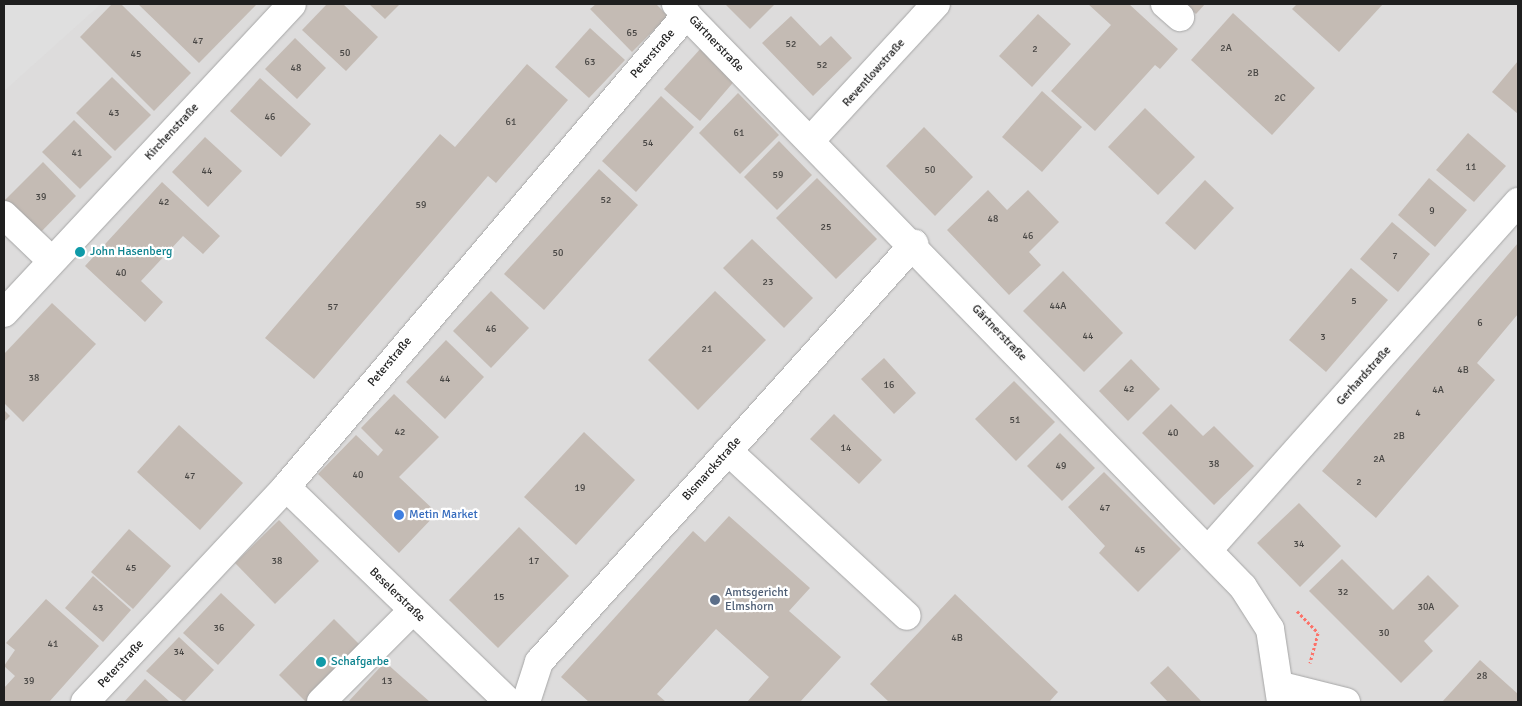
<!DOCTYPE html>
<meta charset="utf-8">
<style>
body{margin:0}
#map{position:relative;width:1522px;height:706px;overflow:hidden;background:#f0ebe5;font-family:Signika,sans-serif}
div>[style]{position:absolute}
.residential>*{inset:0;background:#dddcdc}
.parking>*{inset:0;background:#dfdfdf}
.building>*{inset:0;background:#c4bbb4}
.path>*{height:3px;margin-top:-1.5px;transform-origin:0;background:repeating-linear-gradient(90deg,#fc7269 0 2.5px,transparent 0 5px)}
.roads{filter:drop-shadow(0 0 1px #a6a6a6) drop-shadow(0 0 1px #a6a6a6)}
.minor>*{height:28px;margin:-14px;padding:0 14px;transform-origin:14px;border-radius:14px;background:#fff}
.dots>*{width:14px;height:14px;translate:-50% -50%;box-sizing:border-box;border:2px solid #fff;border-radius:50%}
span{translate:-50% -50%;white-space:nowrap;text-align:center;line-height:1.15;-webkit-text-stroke:4.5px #fff;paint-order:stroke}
.number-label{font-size:10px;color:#484644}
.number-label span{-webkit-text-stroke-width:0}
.street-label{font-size:12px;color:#1f1f1f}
.culture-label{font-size:12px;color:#0d838f}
.left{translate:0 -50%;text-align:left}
.shop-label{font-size:12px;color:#366cbe}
.service-label{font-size:12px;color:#4e5e75}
.frame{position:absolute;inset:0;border:5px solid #1f1f1f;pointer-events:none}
</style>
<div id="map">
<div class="residential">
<div style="clip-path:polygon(4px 4px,1518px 4px,1518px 702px,4px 702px)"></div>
</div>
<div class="parking">
<div style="clip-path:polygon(4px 4px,101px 4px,4px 91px)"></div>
</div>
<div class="building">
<div style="clip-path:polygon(112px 4px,121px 4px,191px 73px,154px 111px,80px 37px)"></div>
<div style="clip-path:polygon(138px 4px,257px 4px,199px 63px)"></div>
<div style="clip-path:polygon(327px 4px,343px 4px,378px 37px,346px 71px,302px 30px)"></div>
<div style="clip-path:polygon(369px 4px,400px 4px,385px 19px)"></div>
<div style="clip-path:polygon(596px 4px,656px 4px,668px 16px,632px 52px,590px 9px)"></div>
<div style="clip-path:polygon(725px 4px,775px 4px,750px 29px)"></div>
<div style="clip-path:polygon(1088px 4px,1129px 4px,1178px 49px,1160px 69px,1155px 65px,1095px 131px,1051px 91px,1111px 25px)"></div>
<div style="clip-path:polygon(1184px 4px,1205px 4px,1196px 14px)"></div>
<div style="clip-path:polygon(1297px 4px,1383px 4px,1339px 52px,1292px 9px)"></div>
<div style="clip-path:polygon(1233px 13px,1315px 88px,1272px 135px,1191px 60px)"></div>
<div style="clip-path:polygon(1038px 14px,1071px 44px,1032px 87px,999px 56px)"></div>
<div style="clip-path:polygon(791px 16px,820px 46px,831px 36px,852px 58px,813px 96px,762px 43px)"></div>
<div style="clip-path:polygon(590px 28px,625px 60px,589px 98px,555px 67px)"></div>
<div style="clip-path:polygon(295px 38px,326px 68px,297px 99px,265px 69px)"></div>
<div style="clip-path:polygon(702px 47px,737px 78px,700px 121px,664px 89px)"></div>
<div style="clip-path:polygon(1518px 61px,1518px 114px,1492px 92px)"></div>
<div style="clip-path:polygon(527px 64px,568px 100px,496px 183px,488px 176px,314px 379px,265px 338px,440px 134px,455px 147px)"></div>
<div style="clip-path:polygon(112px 77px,151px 115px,115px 151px,76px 113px)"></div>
<div style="clip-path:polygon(260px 78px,311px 124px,281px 157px,230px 111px)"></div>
<div style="clip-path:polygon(1042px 91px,1082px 127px,1042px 172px,1002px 137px)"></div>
<div style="clip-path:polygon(738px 93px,779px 135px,740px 174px,699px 133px)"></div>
<div style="clip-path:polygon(661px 96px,694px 127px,636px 192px,602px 161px)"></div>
<div style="clip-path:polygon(1145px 108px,1195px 157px,1158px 195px,1108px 147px)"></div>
<div style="clip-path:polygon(74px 120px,112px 157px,80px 189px,42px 152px)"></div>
<div style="clip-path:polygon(924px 127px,973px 177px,935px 216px,886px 166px)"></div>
<div style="clip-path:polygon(1468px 133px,1506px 166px,1474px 202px,1436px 170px)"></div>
<div style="clip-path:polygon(205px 137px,242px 171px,208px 207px,172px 172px)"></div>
<div style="clip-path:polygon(779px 141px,812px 175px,777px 210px,744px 177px)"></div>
<div style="clip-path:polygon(43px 162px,76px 196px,39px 234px,5px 200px)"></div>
<div style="clip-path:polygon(599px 169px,638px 205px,544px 310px,504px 274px)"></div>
<div style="clip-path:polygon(817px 178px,877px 239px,836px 279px,776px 218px)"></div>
<div style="clip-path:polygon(1429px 178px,1467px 210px,1435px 247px,1398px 215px)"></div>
<div style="clip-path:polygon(1205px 180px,1234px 208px,1195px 250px,1165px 223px)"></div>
<div style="clip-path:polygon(162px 182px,220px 236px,203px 254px,183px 236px,141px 281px,163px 302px,145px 322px,85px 266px)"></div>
<div style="clip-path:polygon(988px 190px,1007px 210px,1028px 190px,1059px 222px,1029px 252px,1041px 265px,1009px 295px,947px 230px)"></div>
<div style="clip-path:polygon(1392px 222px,1430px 254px,1398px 292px,1360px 259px)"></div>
<div style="clip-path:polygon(752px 239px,813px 298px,784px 328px,723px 268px)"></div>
<div style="clip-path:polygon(1518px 243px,1518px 314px,1477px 363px,1495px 380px,1376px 518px,1322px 471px)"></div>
<div style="clip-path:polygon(1351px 268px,1388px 300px,1326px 372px,1289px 340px)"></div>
<div style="clip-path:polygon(1063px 271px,1123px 333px,1084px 372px,1023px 311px)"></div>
<div style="clip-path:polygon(491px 291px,529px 328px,491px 368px,453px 331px)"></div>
<div style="clip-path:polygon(715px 291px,766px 340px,698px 410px,648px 360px)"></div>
<div style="clip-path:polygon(52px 303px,96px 344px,23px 422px,4px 403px,4px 354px)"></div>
<div style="clip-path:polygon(446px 340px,484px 377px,445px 419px,406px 382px)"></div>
<div style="clip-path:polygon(884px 358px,916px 393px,894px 414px,861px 379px)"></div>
<div style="clip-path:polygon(1131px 359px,1160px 389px,1128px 421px,1099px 391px)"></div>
<div style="clip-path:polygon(1014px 381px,1055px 422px,1016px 461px,975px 419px)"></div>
<div style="clip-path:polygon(394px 394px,439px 437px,399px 477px,437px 513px,399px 553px,318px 474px,356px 435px,378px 456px,383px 450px,361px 428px)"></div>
<div style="clip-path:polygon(1171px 404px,1203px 436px,1214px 426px,1254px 466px,1214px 505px,1142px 433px)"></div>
<div style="clip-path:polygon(4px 410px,10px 416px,4px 422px)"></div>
<div style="clip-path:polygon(834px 414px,882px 460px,859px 484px,810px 439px)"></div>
<div style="clip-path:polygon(179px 425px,243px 483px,200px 530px,137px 472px)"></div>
<div style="clip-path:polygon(584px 432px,635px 480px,576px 545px,524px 497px)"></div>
<div style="clip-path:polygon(1060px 433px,1095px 468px,1062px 501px,1027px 466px)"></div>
<div style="clip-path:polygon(1104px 472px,1181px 549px,1138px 592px,1099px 553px,1105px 546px,1068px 507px)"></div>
<div style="clip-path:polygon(1299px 503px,1341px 546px,1300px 587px,1257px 543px)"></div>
<div style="clip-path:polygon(729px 516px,810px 588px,789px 611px,841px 657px,800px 702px,747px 702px,769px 677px,716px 629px,657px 694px,666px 702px,589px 702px,561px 677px,693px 531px,705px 542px)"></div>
<div style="clip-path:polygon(279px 520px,319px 561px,275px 604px,235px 563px)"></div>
<div style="clip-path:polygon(519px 527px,569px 576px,498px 648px,449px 600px)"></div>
<div style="clip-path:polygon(129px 529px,171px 566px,133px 609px,91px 572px)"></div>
<div style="clip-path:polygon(1342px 559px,1393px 610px,1428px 575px,1459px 606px,1424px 641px,1433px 651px,1401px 683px,1309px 591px)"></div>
<div style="clip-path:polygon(93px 576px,131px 610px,103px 642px,65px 608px)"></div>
<div style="clip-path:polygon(221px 593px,255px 625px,218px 665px,183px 633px)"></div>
<div style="clip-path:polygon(955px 594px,1058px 692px,1049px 702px,889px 702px,870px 684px)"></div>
<div style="clip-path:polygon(46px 599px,99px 646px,49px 702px,4px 702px,4px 688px,15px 676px,4px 666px,15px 650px,6px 643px)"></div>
<div style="clip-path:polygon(334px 619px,364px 649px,312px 702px,306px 702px,279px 675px)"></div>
<div style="clip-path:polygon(179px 637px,214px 670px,184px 702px,146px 671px)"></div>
<div style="clip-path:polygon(1480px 660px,1518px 694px,1518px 702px,1442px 702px)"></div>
<div style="clip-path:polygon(385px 662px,430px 702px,348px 702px)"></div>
<div style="clip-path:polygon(1168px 666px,1202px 702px,1168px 702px,1150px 683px)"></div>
<div style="clip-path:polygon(145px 679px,170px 702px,124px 702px)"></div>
</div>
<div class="path">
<div style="left:1297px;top:611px;width:30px;rotate:46deg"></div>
<div style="left:1318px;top:633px;width:31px;rotate:105deg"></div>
</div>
<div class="roads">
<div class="minor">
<div style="left:676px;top:4px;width:813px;rotate:45.8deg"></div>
<div style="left:1243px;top:587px;width:50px;rotate:57.3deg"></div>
<div style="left:1270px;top:629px;width:74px;rotate:81.4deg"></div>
<div style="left:1165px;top:4px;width:20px;rotate:41deg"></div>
<div style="left:810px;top:141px;width:186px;rotate:-47.4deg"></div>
<div style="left:4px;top:215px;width:66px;rotate:43.8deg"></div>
<div style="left:4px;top:313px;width:422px;rotate:-47deg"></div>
<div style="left:728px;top:451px;width:243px;rotate:42.7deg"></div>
<div style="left:286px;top:487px;width:310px;rotate:44deg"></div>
<div style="left:1209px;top:549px;width:465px;rotate:-48.3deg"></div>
<div style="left:1282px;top:686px;width:66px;rotate:14deg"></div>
<div style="left:85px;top:702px;width:294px;rotate:-46.9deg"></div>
<div style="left:286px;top:487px;width:620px;rotate:-49.71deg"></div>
<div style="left:321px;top:702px;width:130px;rotate:-45deg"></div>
<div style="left:526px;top:702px;width:42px;rotate:-72deg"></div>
<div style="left:539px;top:662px;width:562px;rotate:-48.1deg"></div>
</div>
</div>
<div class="dots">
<div style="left:80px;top:252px;background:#0f9aa8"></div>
<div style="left:399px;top:515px;background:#3f7fe0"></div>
<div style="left:715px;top:600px;background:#5c6f8a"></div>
<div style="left:321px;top:662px;background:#0f9aa8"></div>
</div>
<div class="number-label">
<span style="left:632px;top:34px">65</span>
<span style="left:198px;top:42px">47</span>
<span style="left:791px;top:45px">52</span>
<span style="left:1226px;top:49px">2A</span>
<span style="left:1035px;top:50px">2</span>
<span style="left:345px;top:54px">50</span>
<span style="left:136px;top:55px">45</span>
<span style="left:590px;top:63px">63</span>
<span style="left:822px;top:66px">52</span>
<span style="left:296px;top:69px">48</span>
<span style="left:1253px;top:74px">2B</span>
<span style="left:1280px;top:99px">2C</span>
<span style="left:114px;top:114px">43</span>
<span style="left:270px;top:118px">46</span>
<span style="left:511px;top:123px">61</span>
<span style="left:739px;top:134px">61</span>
<span style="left:648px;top:144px">54</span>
<span style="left:77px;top:154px">41</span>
<span style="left:1471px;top:168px">11</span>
<span style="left:930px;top:171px">50</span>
<span style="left:207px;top:172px">44</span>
<span style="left:778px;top:176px">59</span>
<span style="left:41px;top:198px">39</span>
<span style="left:606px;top:201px">52</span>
<span style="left:164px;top:203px">42</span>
<span style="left:421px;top:206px">59</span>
<span style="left:1432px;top:212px">9</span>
<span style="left:993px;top:220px">48</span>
<span style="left:826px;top:228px">25</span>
<span style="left:1028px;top:237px">46</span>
<span style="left:558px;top:254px">50</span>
<span style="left:1395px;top:257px">7</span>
<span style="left:121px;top:274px">40</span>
<span style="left:768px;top:283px">23</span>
<span style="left:1354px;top:302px">5</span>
<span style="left:1058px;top:307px">44A</span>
<span style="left:333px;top:308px">57</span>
<span style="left:1480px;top:324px">6</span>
<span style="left:491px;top:330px">46</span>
<span style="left:1088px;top:337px">44</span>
<span style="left:1323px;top:338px">3</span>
<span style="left:707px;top:350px">21</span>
<span style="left:1463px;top:371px">4B</span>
<span style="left:34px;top:379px">38</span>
<span style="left:445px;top:380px">44</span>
<span style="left:889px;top:386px">16</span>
<span style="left:1129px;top:390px">42</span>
<span style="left:1438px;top:391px">4A</span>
<span style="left:1418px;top:414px">4</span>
<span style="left:1015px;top:421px">51</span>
<span style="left:400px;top:433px">42</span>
<span style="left:1173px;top:434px">40</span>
<span style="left:1399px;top:437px">2B</span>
<span style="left:846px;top:449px">14</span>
<span style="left:1379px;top:460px">2A</span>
<span style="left:1214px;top:465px">38</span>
<span style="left:1061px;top:467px">49</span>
<span style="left:358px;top:476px">40</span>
<span style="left:190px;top:477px">47</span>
<span style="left:1359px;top:483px">2</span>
<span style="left:580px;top:489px">19</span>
<span style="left:1105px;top:509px">47</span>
<span style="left:1299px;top:545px">34</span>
<span style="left:1140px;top:551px">45</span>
<span style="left:277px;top:562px">38</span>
<span style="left:534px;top:562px">17</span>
<span style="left:131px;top:569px">45</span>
<span style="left:1343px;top:593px">32</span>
<span style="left:499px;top:598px">15</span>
<span style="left:1426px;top:608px">30A</span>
<span style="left:98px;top:609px">43</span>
<span style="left:219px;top:629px">36</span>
<span style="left:1384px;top:634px">30</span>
<span style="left:957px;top:639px">4B</span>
<span style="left:53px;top:645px">41</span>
<span style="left:179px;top:653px">34</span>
<span style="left:1482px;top:677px">28</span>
<span style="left:29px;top:682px">39</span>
<span style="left:387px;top:682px">13</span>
</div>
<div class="street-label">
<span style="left:716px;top:44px;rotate:46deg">Gärtnerstraße</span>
<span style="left:653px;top:54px;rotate:-49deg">Peterstraße</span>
<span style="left:874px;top:73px;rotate:-48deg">Reventlowstraße</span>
<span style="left:172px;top:132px;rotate:-47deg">Kirchenstraße</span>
<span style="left:999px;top:333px;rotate:46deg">Gärtnerstraße</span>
<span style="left:390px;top:362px;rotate:-50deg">Peterstraße</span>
<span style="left:1364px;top:376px;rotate:-48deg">Gerhardstraße</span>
<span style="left:712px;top:469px;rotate:-48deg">Bismarckstraße</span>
<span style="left:397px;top:595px;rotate:44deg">Beselerstraße</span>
<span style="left:121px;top:664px;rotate:-47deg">Peterstraße</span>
</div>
<div class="culture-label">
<span class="left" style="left:90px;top:252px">John Hasenberg</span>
<span class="left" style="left:331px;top:662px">Schafgarbe</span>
</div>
<div class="shop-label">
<span class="left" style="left:409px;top:515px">Metin Market</span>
</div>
<div class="service-label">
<span class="left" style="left:725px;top:600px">Amtsgericht<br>Elmshorn</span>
</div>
<div class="frame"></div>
</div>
